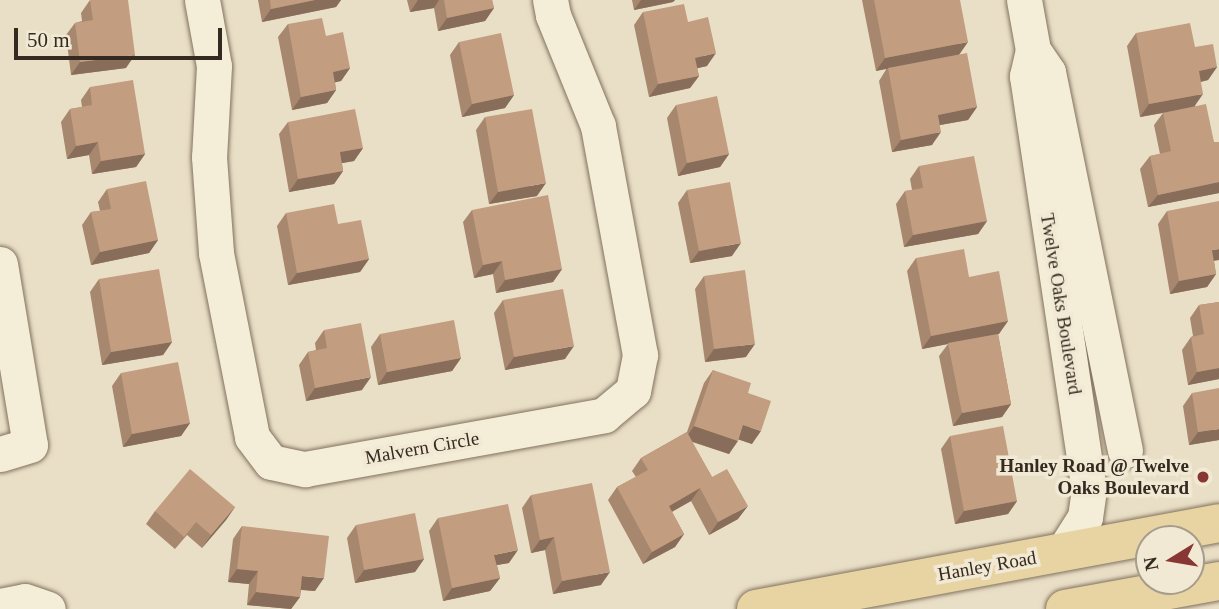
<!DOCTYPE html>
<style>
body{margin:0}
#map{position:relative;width:1219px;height:609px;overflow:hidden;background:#e9dfc6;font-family:"Times New Roman",serif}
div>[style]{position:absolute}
.roads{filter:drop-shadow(0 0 2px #82725e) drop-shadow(0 0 2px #82725e)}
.minor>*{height:35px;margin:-17.5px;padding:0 17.5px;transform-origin:17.5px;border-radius:17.5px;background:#f4edd8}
.major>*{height:38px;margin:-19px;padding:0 19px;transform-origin:19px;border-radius:19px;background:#e7d4a2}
.wall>*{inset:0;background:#a7876e}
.shaded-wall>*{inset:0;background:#886e5a}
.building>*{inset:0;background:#c29d80}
.dots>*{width:19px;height:19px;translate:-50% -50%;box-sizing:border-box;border:4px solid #f1e9d4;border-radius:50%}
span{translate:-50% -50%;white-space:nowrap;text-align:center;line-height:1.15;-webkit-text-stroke:7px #f1e9d4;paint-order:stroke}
.street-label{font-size:19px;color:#342a20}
.poi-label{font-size:19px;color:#342a20;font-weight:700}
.right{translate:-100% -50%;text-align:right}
.north{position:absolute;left:1135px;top:525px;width:70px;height:70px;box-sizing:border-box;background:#f1e9d4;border:2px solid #a59d8c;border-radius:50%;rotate:259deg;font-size:19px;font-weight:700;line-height:28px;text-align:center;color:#342a20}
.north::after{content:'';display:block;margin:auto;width:24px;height:32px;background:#893735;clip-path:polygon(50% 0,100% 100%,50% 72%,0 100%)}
.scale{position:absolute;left:14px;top:28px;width:208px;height:32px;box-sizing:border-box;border:4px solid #342a20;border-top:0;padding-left:9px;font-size:21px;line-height:24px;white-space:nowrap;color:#342a20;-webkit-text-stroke:5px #f1e9d4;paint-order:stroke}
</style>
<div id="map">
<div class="roads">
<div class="minor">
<div style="left:202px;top:0;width:67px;rotate:79.7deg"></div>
<div style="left:214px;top:66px;width:91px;rotate:93.1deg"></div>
<div style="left:209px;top:157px;width:96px;rotate:85.8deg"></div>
<div style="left:216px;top:253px;width:187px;rotate:78.9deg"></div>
<div style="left:252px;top:437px;width:31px;rotate:53deg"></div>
<div style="left:271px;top:462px;width:35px;rotate:12deg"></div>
<div style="left:305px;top:469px;width:304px;rotate:-10.2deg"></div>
<div style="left:604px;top:415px;width:38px;rotate:-40deg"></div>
<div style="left:633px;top:391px;width:37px;rotate:-79deg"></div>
<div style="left:640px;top:355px;width:233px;rotate:-100.4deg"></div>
<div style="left:598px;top:126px;width:120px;rotate:-112.1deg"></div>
<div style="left:553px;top:15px;width:15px;rotate:-101deg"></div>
<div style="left:1024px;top:0;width:51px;rotate:79.8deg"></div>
<div style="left:1033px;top:50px;width:27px;rotate:56deg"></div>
<div style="left:1048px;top:72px;width:386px;rotate:78.5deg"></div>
<div style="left:1033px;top:50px;width:27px;rotate:103deg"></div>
<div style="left:1027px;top:76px;width:418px;rotate:81.5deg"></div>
<div style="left:1089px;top:489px;width:28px;rotate:98deg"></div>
<div style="left:1085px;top:517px;width:41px;rotate:122.2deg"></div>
<div style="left:0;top:264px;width:183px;rotate:80.6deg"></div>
<div style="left:30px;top:445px;width:31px;rotate:163deg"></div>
<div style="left:0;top:606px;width:25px;rotate:-11deg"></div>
<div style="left:25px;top:601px;width:24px;rotate:19deg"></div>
</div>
<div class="major">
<div style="left:756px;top:609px;width:471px;rotate:-10.5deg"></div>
<div style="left:1065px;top:609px;width:157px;rotate:-10.3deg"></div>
</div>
</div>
<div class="wall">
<div style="clip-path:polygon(90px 0,126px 68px,71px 75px,66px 35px,75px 23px,82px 21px,81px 13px)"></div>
<div style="clip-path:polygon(258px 0,341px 0,336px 7px,262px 22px)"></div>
<div style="clip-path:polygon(407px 0,492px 0,494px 8px,485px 21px,438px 31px,434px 8px,410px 12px)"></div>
<div style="clip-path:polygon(632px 0,675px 0,673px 2px,634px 10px)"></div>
<div style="clip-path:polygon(862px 0,960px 0,959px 55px,977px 107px,968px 120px,940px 125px,932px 145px,892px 152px,879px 81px,887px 68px,876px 71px)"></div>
<div style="clip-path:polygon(643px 12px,688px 22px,707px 66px,697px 68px,699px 76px,690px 88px,649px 97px,634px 25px)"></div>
<div style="clip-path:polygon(288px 24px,326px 36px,350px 68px,341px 81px,335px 82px,336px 90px,327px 103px,292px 110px,278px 37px)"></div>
<div style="clip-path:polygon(1136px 33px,1195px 47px,1217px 67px,1208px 80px,1201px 82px,1195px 106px,1214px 142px,1219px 142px,1219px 193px,1148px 207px,1140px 169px,1150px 156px,1160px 154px,1154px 125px,1163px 113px,1140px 117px,1127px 46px)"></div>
<div style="clip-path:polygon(459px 42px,514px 95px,505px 108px,462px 117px,450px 55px)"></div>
<div style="clip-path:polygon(90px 87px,145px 154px,136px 167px,92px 174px,89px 155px,67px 159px,61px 122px,70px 109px,82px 107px,81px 100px)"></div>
<div style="clip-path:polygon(676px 105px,729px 154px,720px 167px,678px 176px,667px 118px)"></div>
<div style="clip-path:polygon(485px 117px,537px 196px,489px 204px,476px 130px)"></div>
<div style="clip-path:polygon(288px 122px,363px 148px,354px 161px,342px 163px,343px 171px,334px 184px,289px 192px,279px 134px)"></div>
<div style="clip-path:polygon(919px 166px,987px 221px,978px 234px,904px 247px,896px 204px,905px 191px,912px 190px,910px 179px)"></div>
<div style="clip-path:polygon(107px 189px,158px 240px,149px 253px,91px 265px,82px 225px,91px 212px,100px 211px,98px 202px)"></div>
<div style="clip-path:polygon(687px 190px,732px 256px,690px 263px,678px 203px)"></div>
<div style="clip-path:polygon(472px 210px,562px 269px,553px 282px,496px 293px,493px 274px,474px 278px,463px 222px)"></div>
<div style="clip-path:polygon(1167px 211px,1214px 261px,1216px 274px,1207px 287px,1170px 294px,1158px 224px)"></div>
<div style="clip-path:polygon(286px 213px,338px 224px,369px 259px,360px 272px,288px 285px,277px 226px)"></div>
<div style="clip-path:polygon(916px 258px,969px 277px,1008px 321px,998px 334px,1011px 404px,1002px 417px,953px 426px,939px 356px,948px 344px,922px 349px,907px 271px)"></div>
<div style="clip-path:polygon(704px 276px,746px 357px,705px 362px,695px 289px)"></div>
<div style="clip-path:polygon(99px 279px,172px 342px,163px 355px,102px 365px,90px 292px)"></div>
<div style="clip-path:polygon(503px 300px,565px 359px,505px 370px,494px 313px)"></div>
<div style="clip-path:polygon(1219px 302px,1219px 379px,1188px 385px,1182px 350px,1191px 337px,1193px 336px,1190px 318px,1199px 305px)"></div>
<div style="clip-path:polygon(324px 330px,362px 390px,306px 401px,299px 365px,308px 352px,316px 350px,315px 343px)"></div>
<div style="clip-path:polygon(380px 334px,461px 358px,452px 371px,378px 385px,371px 347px)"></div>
<div style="clip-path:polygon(713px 370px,748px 393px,752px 444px,738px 439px,729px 454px,692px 442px,712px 477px,738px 519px,709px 535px,691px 501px,672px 512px,684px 534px,675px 547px,643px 564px,608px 500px,617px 487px,636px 477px,632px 471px,641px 458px,687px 432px,704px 383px)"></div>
<div style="clip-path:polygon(121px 373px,190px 423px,181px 436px,123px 447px,112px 386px)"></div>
<div style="clip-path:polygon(1192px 393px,1219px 440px,1189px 445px,1183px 406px)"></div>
<div style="clip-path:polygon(950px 436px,1017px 501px,1008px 514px,955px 524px,941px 449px)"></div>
<div style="clip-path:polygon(531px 495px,601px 585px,553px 594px,545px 550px,531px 553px,522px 508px)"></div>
<div style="clip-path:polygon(235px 507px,226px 520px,202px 548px,187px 535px,175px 549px,146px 524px,155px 511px)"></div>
<div style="clip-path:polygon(438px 518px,509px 563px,497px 565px,500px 578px,490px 591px,443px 601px,429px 531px)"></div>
<div style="clip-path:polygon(356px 525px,424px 559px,415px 572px,355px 583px,347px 538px)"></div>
<div style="clip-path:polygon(242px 526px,315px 591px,301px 590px,300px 597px,291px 609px,247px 605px,249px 584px,228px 582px,233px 539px)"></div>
</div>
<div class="shaded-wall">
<div style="clip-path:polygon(315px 0,341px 0,336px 7px,262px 22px,271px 9px)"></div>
<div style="clip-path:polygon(418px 0,439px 0,434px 8px,410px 12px)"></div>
<div style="clip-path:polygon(641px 0,675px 0,673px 2px,634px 10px)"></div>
<div style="clip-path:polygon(494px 8px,485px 21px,438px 31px,447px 18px)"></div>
<div style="clip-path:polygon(968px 42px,959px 55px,876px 71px,885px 58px)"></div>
<div style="clip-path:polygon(716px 53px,707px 66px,686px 71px,695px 58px)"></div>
<div style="clip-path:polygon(135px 55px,126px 68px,71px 75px,80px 62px)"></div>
<div style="clip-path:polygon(1217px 67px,1208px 80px,1190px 84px,1199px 71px)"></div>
<div style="clip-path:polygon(350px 68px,341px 81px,324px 85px,333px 72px)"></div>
<div style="clip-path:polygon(699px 76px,690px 88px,649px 97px,658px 84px)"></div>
<div style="clip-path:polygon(336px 90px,327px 103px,292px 110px,301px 97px)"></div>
<div style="clip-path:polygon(1203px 94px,1194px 107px,1140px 117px,1149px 104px)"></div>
<div style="clip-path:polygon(514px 95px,505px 108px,462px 117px,472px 104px)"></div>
<div style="clip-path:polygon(977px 107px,968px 120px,929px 127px,938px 115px)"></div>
<div style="clip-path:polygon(941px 132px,932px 145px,892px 152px,901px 140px)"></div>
<div style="clip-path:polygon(98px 142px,89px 155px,67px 159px,76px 146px)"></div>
<div style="clip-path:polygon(363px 148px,354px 161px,331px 165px,340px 152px)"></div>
<div style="clip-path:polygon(145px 154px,136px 167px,92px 174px,101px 161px)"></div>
<div style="clip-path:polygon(729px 154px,720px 167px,678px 176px,687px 163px)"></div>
<div style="clip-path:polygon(343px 171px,334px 184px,289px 192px,298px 179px)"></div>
<div style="clip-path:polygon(1219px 182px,1219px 193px,1148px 207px,1158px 195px)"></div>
<div style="clip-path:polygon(546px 183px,537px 196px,489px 204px,498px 192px)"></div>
<div style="clip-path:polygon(987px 221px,978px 234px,904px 247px,913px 235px)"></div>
<div style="clip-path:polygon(158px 240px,149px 253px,91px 265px,100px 252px)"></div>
<div style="clip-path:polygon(741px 243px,732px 256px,690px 263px,699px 251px)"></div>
<div style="clip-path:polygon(1219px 249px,1219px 260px,1203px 263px,1212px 250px)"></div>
<div style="clip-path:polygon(369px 259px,360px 272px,288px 285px,297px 273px)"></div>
<div style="clip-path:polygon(502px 261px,493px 274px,474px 278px,483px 265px)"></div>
<div style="clip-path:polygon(562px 269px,553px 282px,496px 293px,505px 280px)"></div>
<div style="clip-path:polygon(1216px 274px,1207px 287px,1170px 294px,1179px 281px)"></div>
<div style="clip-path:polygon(1008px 321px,999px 334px,922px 349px,931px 336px)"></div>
<div style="clip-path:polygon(172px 342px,163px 355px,102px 365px,111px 352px)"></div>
<div style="clip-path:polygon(755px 344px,746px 357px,705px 362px,714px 349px)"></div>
<div style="clip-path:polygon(574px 346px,565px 359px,505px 370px,514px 357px)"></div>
<div style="clip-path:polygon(461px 358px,452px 371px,378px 385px,387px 372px)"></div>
<div style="clip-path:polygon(1219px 368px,1219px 379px,1188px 385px,1197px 372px)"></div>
<div style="clip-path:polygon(371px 377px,362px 390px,306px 401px,315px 388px)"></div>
<div style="clip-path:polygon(1011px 404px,1002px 417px,953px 426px,962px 413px)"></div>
<div style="clip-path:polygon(190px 423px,181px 436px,123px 447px,132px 434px)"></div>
<div style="clip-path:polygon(743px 425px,761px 431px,752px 444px,734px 438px)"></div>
<div style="clip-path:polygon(694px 426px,738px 441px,729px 454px,685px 439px)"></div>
<div style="clip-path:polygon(1219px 429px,1219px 440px,1189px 445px,1198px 432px)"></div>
<div style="clip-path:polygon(700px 488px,691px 501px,660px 518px,669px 506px)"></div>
<div style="clip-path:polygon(1017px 501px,1008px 514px,955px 524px,964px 511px)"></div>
<div style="clip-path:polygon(748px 506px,738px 519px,709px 535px,718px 522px)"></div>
<div style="clip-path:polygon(235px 507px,226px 520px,202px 548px,211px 535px)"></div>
<div style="clip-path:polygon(684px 534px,675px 547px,643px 564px,652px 552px)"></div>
<div style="clip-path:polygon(554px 537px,545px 550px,531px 553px,540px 540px)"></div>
<div style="clip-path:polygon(518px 550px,509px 563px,485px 567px,494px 555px)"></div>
<div style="clip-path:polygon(424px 559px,415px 572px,355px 583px,364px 570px)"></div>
<div style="clip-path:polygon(237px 569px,258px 571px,249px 584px,228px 582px)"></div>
<div style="clip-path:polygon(610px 572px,601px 585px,553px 594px,562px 581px)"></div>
<div style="clip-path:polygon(302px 576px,324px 578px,315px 591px,293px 589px)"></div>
<div style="clip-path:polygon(500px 578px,490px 591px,443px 601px,452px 588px)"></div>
<div style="clip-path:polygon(256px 592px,300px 597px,291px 609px,247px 605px)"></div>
</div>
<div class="building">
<div style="clip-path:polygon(90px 0,128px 0,135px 55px,80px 62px,75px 23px,93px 20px)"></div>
<div style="clip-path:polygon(270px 0,315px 0,271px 9px)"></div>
<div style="clip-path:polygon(444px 0,492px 0,494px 8px,447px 18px)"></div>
<div style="clip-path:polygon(874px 0,960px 0,968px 42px,885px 58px)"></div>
<div style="clip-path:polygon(684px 4px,688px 22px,708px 17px,716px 53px,695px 58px,699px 76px,658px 84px,643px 12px)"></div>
<div style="clip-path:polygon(322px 18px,326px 36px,343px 32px,350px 68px,333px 72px,336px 90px,301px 97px,288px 24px)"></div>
<div style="clip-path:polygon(1190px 23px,1195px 47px,1213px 44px,1217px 67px,1199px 71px,1203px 94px,1149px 104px,1136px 33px)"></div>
<div style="clip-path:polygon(501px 33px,514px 95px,472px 104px,459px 42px)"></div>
<div style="clip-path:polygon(967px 53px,977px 107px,938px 115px,941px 132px,901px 140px,888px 68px)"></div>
<div style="clip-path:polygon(133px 80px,145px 154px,101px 161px,98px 142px,76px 146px,70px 109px,92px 105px,90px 87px)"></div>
<div style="clip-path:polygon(717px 96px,729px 154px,687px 163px,676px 105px)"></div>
<div style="clip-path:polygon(1206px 104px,1214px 142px,1219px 142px,1219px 182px,1158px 195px,1150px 156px,1171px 151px,1163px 113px)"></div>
<div style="clip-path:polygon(355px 109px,363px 148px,340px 152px,343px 171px,298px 179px,288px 122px)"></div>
<div style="clip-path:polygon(532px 109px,546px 183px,498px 192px,485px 117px)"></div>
<div style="clip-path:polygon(974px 156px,987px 221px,913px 235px,905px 191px,923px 188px,919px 166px)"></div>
<div style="clip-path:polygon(146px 181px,158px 240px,100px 252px,91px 212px,111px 209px,107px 189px)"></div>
<div style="clip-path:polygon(730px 182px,741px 243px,699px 251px,687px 190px)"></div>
<div style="clip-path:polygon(548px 195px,562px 269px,505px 280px,502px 261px,483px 265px,472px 210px)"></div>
<div style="clip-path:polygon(1219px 201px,1219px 249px,1212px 250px,1216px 274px,1179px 281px,1167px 211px)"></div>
<div style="clip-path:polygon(334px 204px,338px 224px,361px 220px,369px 259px,297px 273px,286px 213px)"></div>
<div style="clip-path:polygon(964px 249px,969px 277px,999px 271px,1008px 321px,931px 336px,916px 258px)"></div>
<div style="clip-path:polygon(159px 269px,172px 342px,111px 352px,99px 279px)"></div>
<div style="clip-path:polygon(745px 270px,755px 344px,714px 349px,704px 276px)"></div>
<div style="clip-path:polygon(563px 289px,574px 346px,514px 357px,503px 300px)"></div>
<div style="clip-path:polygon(1219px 302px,1219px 368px,1197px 372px,1191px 337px,1204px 334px,1199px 305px)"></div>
<div style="clip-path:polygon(454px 320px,461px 358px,387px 372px,380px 334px)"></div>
<div style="clip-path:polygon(361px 323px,371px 377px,315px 388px,308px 352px,327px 348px,324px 330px)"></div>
<div style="clip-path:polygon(998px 334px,1011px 404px,962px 413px,948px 343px)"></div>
<div style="clip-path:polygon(178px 362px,190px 423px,132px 434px,121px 373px)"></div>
<div style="clip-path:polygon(713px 370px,751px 383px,748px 393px,771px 401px,761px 431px,743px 425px,738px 441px,694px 426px)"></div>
<div style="clip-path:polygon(1219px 388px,1219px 429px,1198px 432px,1192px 393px)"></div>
<div style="clip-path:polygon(1003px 426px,1017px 501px,964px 511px,950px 436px)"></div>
<div style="clip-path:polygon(687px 432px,712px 477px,727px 469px,748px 506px,718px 522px,700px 488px,669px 506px,684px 534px,652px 552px,617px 487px,648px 470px,641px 458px)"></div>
<div style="clip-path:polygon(190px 469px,235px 507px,211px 535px,196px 522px,184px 537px,155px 511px)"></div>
<div style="clip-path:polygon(592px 483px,610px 572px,562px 581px,554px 537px,540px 540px,531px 495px)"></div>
<div style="clip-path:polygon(508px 504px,518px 550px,494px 555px,500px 578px,452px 588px,438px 518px)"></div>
<div style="clip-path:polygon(415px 513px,424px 559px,364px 570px,356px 525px)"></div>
<div style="clip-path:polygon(242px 526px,329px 536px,324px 578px,302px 576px,300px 597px,256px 592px,258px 571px,237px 569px)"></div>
</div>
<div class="dots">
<div style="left:1203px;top:477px;background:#893735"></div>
</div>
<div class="street-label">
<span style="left:1061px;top:304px;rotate:81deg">Twelve Oaks Boulevard</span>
<span style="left:422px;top:448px;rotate:-10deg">Malvern Circle</span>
<span style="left:987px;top:566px;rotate:-10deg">Hanley Road</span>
</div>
<div class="poi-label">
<span class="right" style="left:1189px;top:477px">Hanley Road @ Twelve<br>Oaks Boulevard</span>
</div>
<div class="north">N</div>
<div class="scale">50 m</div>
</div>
